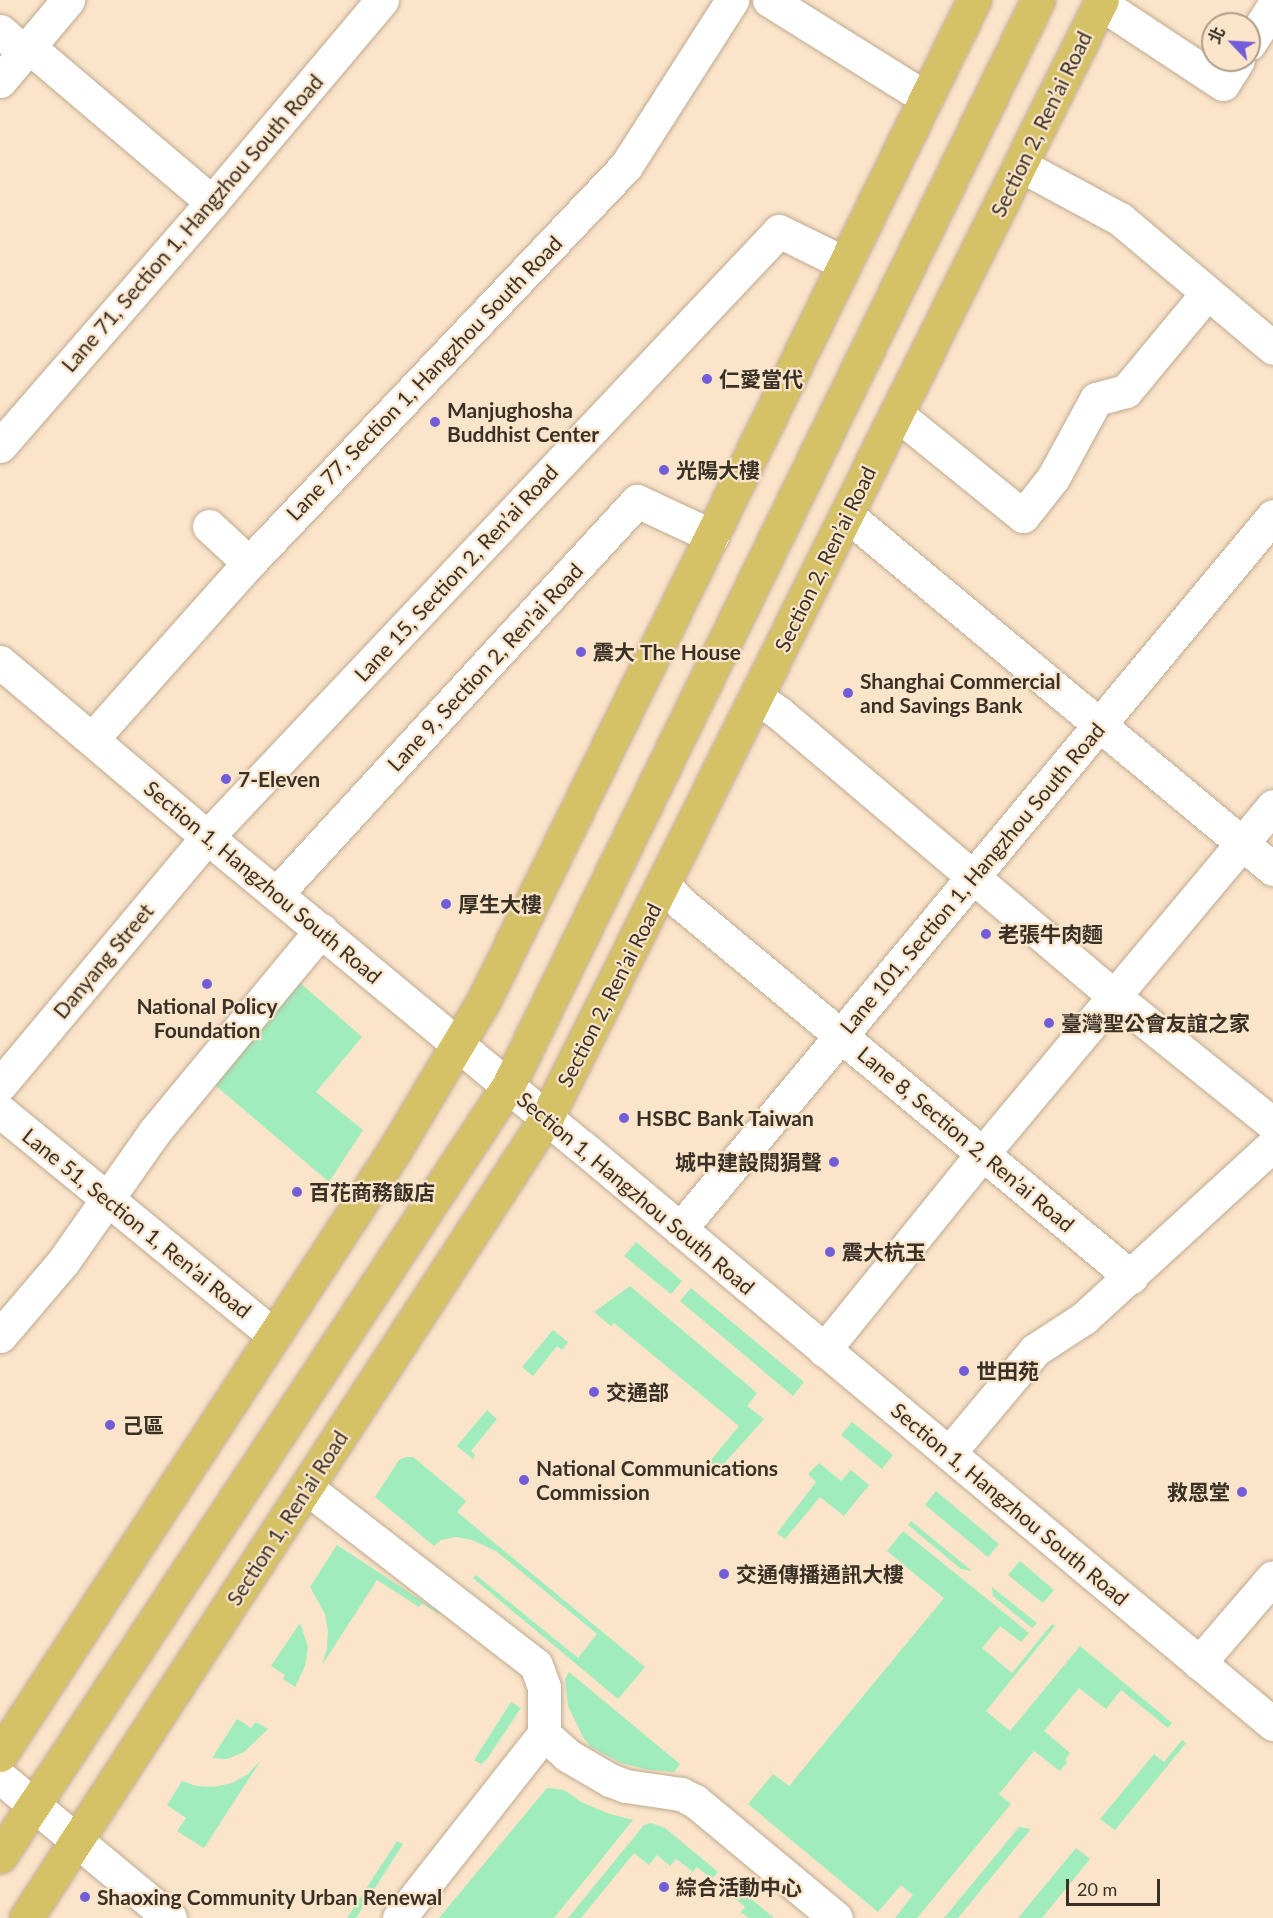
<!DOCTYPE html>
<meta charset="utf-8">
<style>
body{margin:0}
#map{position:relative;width:1273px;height:1918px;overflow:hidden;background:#fae4ca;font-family:Lato,"Noto Sans TC",sans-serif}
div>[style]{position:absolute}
.green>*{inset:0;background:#a1ecbc}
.roads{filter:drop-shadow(0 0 2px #bfaa91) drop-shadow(0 0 2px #bfaa91)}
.minor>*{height:33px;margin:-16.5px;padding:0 16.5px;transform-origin:16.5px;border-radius:16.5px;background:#fff}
.major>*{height:33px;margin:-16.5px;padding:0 16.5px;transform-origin:16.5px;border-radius:16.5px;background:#d5c166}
.dots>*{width:16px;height:16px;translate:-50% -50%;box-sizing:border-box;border:3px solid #fae4ca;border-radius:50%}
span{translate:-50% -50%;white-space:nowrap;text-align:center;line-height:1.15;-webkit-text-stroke:4.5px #fae4ca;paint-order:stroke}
.street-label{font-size:21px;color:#393026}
.poi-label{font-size:21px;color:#393026;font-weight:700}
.left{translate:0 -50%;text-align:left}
.right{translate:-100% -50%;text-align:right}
.north{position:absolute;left:1201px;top:12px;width:60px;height:60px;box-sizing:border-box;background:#fae4ca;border:2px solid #ad9c88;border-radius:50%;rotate:295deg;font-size:16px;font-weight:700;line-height:24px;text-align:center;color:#393026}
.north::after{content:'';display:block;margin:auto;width:21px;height:27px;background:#735cd7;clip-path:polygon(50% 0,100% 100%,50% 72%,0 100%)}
.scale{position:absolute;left:1066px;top:1879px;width:94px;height:27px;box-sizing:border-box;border:3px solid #393026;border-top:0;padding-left:8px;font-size:18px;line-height:21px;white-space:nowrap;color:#393026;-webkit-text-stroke:4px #fae4ca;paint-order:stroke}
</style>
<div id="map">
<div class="green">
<div style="clip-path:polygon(299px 982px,362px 1037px,316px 1092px,363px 1130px,329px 1182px,215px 1085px)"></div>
<div style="clip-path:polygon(636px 1242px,682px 1281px,671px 1294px,624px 1256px)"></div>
<div style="clip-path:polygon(630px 1286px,757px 1393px,747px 1406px,764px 1419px,711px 1478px,702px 1471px,739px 1426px,614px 1323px,611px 1326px,594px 1312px)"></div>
<div style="clip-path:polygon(691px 1288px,804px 1382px,793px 1396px,680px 1301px)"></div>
<div style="clip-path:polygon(553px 1330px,568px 1342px,562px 1350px,557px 1346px,533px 1376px,522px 1367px)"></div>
<div style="clip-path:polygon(487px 1410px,497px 1419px,471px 1451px,475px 1455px,473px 1459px,457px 1446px)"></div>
<div style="clip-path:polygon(852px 1422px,893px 1455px,882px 1469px,841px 1435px)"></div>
<div style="clip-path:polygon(406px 1457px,413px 1457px,466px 1501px,457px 1512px,645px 1667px,618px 1699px,473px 1578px,476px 1575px,578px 1658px,597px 1634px,496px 1551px,472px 1540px,456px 1537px,441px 1540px,434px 1546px,375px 1497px,399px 1460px)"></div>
<div style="clip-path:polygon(819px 1463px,841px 1481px,851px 1470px,869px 1485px,844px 1516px,820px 1497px,785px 1539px,777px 1533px,816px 1482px,808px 1474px)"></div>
<div style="clip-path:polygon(936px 1491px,999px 1544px,988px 1557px,925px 1505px)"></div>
<div style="clip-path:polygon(911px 1521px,972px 1571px,961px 1569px,908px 1525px)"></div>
<div style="clip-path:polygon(903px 1531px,1029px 1633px,1021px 1642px,1000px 1626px,982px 1648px,1012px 1673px,1052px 1624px,1055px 1626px,986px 1711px,1010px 1731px,1080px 1646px,1172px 1723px,1168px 1728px,1121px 1690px,1106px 1709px,1079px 1688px,1044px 1731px,1070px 1753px,1065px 1760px,1067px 1762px,1060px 1771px,1034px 1751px,999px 1794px,1011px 1804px,917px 1918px,895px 1918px,913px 1895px,901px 1885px,878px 1912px,748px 1804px,773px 1774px,789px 1786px,944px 1598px,887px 1551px)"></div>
<div style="clip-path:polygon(337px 1545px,439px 1612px,438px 1614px,422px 1603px,419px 1607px,377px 1580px,322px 1665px,327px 1649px,328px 1631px,325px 1614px,310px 1587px)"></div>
<div style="clip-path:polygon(1020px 1561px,1054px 1590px,1043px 1603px,1008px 1575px)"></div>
<div style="clip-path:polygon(992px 1587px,1037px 1623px,1032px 1628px,993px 1596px)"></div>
<div style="clip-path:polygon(300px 1623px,308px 1647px,305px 1666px,295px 1687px,283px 1679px,285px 1675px,271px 1666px)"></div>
<div style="clip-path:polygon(569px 1672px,680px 1764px,674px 1772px,649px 1770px,621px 1763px,591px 1747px,583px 1737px,568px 1706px,565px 1679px)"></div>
<div style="clip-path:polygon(511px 1702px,521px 1708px,487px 1759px,481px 1764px,474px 1760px)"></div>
<div style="clip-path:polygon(237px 1719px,251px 1728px,256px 1722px,268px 1729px,244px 1752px,227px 1759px,212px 1758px)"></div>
<div style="clip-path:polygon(1182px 1740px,1186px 1743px,1115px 1830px,1100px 1819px,1154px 1754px,1164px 1762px)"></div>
<div style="clip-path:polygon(261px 1760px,204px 1848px,177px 1831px,186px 1818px,167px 1805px,182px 1781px,196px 1786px,214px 1787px,232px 1783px,248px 1774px)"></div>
<div style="clip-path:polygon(547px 1788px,564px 1790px,581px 1802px,607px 1813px,633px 1820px,554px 1918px,439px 1918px)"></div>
<div style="clip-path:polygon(651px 1823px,665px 1828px,718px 1872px,712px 1879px,697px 1867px,689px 1876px,692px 1871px,676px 1859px,670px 1866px,657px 1855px,649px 1865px,634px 1853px,581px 1918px,568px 1918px,644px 1825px)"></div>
<div style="clip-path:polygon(1019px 1827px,1031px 1829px,958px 1918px,944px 1918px)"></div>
<div style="clip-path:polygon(397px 1841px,403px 1844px,356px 1918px,347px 1918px)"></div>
<div style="clip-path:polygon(1076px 1848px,1090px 1859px,1042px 1918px,1018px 1918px)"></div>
<div style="clip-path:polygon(737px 1887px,774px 1918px,749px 1918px,742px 1913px,738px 1916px,745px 1907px,731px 1895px)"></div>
</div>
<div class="roads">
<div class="minor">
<div style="left:769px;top:0;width:185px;rotate:32deg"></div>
<div style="left:1100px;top:3px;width:147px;rotate:33.4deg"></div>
<div style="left:1223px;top:84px;width:28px;rotate:-58deg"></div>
<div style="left:0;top:31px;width:32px;rotate:41deg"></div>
<div style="left:1249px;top:44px;width:44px;rotate:-57deg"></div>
<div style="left:29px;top:47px;width:240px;rotate:40.3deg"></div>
<div style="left:0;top:81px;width:106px;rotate:-50deg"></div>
<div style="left:1020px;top:165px;width:114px;rotate:28.4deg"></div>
<div style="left:1120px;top:219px;width:200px;rotate:40.1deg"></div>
<div style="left:897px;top:414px;width:162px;rotate:39deg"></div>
<div style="left:1023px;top:516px;width:48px;rotate:-51.7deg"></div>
<div style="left:1053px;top:478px;width:90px;rotate:-61.4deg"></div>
<div style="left:1096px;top:399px;width:31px;rotate:-15deg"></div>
<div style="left:1126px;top:391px;width:127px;rotate:-50.4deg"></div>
<div style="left:0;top:446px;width:323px;rotate:-49deg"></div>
<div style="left:212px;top:202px;width:264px;rotate:-49.9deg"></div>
<div style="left:847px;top:515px;width:554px;rotate:39.73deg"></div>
<div style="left:209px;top:526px;width:54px;rotate:42.8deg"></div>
<div style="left:0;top:662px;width:271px;rotate:40.2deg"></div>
<div style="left:207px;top:837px;width:485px;rotate:39.6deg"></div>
<div style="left:581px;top:1146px;width:902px;rotate:39.87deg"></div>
<div style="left:757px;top:698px;width:27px;rotate:34deg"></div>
<div style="left:779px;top:713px;width:440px;rotate:40.2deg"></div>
<div style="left:1115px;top:997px;width:203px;rotate:38.8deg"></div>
<div style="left:92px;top:739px;width:236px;rotate:-48.3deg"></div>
<div style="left:249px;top:563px;width:547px;rotate:-46.48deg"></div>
<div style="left:626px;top:166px;width:197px;rotate:-57.4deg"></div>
<div style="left:664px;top:885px;width:26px;rotate:47deg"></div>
<div style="left:682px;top:904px;width:584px;rotate:39.72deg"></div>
<div style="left:277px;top:893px;width:532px;rotate:-47.44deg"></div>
<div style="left:637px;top:501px;width:83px;rotate:25deg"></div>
<div style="left:0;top:1085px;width:323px;rotate:-50.1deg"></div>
<div style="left:207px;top:837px;width:833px;rotate:-46.65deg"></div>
<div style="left:779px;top:231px;width:72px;rotate:26.2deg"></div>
<div style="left:0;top:1111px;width:354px;rotate:39.3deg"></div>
<div style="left:680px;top:1229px;width:927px;rotate:-50.25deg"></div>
<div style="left:0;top:1336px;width:97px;rotate:-49.6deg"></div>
<div style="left:63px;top:1262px;width:160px;rotate:-54.9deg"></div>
<div style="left:155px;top:1131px;width:261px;rotate:-50.4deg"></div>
<div style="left:824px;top:1350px;width:253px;rotate:-51.1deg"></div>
<div style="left:983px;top:1153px;width:452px;rotate:-50.1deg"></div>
<div style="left:949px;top:1453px;width:134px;rotate:-50.1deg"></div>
<div style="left:1035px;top:1350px;width:59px;rotate:-33.1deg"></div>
<div style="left:1084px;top:1318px;width:256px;rotate:-42.5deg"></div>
<div style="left:307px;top:1488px;width:289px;rotate:37.7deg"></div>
<div style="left:536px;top:1665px;width:23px;rotate:70deg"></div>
<div style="left:544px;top:1687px;width:47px;rotate:90deg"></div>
<div style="left:544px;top:1734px;width:31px;rotate:42deg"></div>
<div style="left:567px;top:1755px;width:50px;rotate:30.2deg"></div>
<div style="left:610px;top:1780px;width:17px;rotate:21deg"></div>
<div style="left:626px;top:1786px;width:56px;rotate:8.3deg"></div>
<div style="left:681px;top:1794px;width:16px;rotate:27deg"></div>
<div style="left:695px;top:1801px;width:183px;rotate:39.7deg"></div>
<div style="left:1199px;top:1663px;width:113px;rotate:-49.3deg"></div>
<div style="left:0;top:1777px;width:221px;rotate:39.7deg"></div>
<div style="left:399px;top:1918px;width:234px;rotate:-51.8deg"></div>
</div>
<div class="major">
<div style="left:0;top:1755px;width:721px;rotate:-56.88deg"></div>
<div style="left:394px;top:1151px;width:176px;rotate:-59.2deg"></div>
<div style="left:484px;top:1000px;width:1114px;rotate:-63.9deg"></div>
<div style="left:0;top:1856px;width:922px;rotate:-56.59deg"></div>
<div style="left:508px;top:1086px;width:1208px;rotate:-63.99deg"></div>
<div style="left:26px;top:1918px;width:956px;rotate:-56.96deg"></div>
<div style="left:547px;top:1117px;width:1247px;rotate:-63.58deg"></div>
</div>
</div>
<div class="dots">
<div style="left:707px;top:379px;background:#735cd7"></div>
<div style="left:435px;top:422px;background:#735cd7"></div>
<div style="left:664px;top:470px;background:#735cd7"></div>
<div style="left:581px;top:652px;background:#735cd7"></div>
<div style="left:848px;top:693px;background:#735cd7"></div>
<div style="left:226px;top:779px;background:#735cd7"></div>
<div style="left:446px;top:904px;background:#735cd7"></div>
<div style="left:986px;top:934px;background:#735cd7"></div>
<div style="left:207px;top:984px;background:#735cd7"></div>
<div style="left:1049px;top:1023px;background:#735cd7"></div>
<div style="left:624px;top:1118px;background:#735cd7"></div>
<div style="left:834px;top:1162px;background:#735cd7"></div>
<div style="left:297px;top:1192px;background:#735cd7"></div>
<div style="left:830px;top:1252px;background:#735cd7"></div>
<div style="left:964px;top:1371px;background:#735cd7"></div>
<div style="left:594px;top:1392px;background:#735cd7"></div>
<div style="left:110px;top:1425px;background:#735cd7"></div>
<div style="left:524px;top:1480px;background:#735cd7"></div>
<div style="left:1242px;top:1492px;background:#735cd7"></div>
<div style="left:724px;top:1574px;background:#735cd7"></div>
<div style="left:664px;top:1887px;background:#735cd7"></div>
<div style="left:85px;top:1897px;background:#735cd7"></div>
</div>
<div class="street-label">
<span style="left:1041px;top:124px;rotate:-64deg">Section 2, Ren’ai Road</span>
<span style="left:192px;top:223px;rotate:-49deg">Lane 71, Section 1, Hangzhou South Road</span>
<span style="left:424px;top:378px;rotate:-46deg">Lane 77, Section 1, Hangzhou South Road</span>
<span style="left:825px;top:559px;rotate:-64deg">Section 2, Ren’ai Road</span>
<span style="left:456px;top:573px;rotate:-47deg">Lane 15, Section 2, Ren’ai Road</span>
<span style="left:485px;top:667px;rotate:-47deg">Lane 9, Section 2, Ren’ai Road</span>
<span style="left:972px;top:878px;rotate:-50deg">Lane 101, Section 1, Hangzhou South Road</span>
<span style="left:263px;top:882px;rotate:40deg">Section 1, Hangzhou South Road</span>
<span style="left:103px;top:961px;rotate:-50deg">Danyang Street</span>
<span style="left:609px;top:995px;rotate:-63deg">Section 2, Ren’ai Road</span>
<span style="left:966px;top:1139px;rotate:40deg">Lane 8, Section 2, Ren’ai Road</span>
<span style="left:636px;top:1193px;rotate:40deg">Section 1, Hangzhou South Road</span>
<span style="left:137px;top:1223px;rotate:39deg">Lane 51, Section 1, Ren’ai Road</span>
<span style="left:1010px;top:1504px;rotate:40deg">Section 1, Hangzhou South Road</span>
<span style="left:287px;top:1518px;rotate:-57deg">Section 1, Ren’ai Road</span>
</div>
<div class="poi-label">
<span class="left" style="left:719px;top:379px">仁愛當代</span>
<span class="left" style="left:447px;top:422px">Manjughosha<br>Buddhist Center</span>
<span class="left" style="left:676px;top:470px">光陽大樓</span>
<span class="left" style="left:593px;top:652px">震大 The House</span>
<span class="left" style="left:860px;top:693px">Shanghai Commercial<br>and Savings Bank</span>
<span class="left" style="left:238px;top:779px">7-Eleven</span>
<span class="left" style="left:458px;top:904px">厚生大樓</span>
<span class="left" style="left:998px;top:934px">老張牛肉麵</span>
<span style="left:207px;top:1018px">National Policy<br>Foundation</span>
<span class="left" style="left:1061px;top:1023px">臺灣聖公會友誼之家</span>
<span class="left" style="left:636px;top:1118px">HSBC Bank Taiwan</span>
<span class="right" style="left:822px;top:1162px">城中建設閱狷聲</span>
<span class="left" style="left:309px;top:1192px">百花商務飯店</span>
<span class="left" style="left:842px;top:1252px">震大杭玉</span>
<span class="left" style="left:976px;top:1371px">世田苑</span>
<span class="left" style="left:606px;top:1392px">交通部</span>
<span class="left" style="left:122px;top:1425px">己區</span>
<span class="left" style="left:536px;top:1480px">National Communications<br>Commission</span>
<span class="right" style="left:1230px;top:1492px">救恩堂</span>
<span class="left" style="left:736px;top:1574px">交通傳播通訊大樓</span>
<span class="left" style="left:676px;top:1887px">綜合活動中心</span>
<span class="left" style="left:97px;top:1897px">Shaoxing Community Urban Renewal</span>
</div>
<div class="north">北</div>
<div class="scale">20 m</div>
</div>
